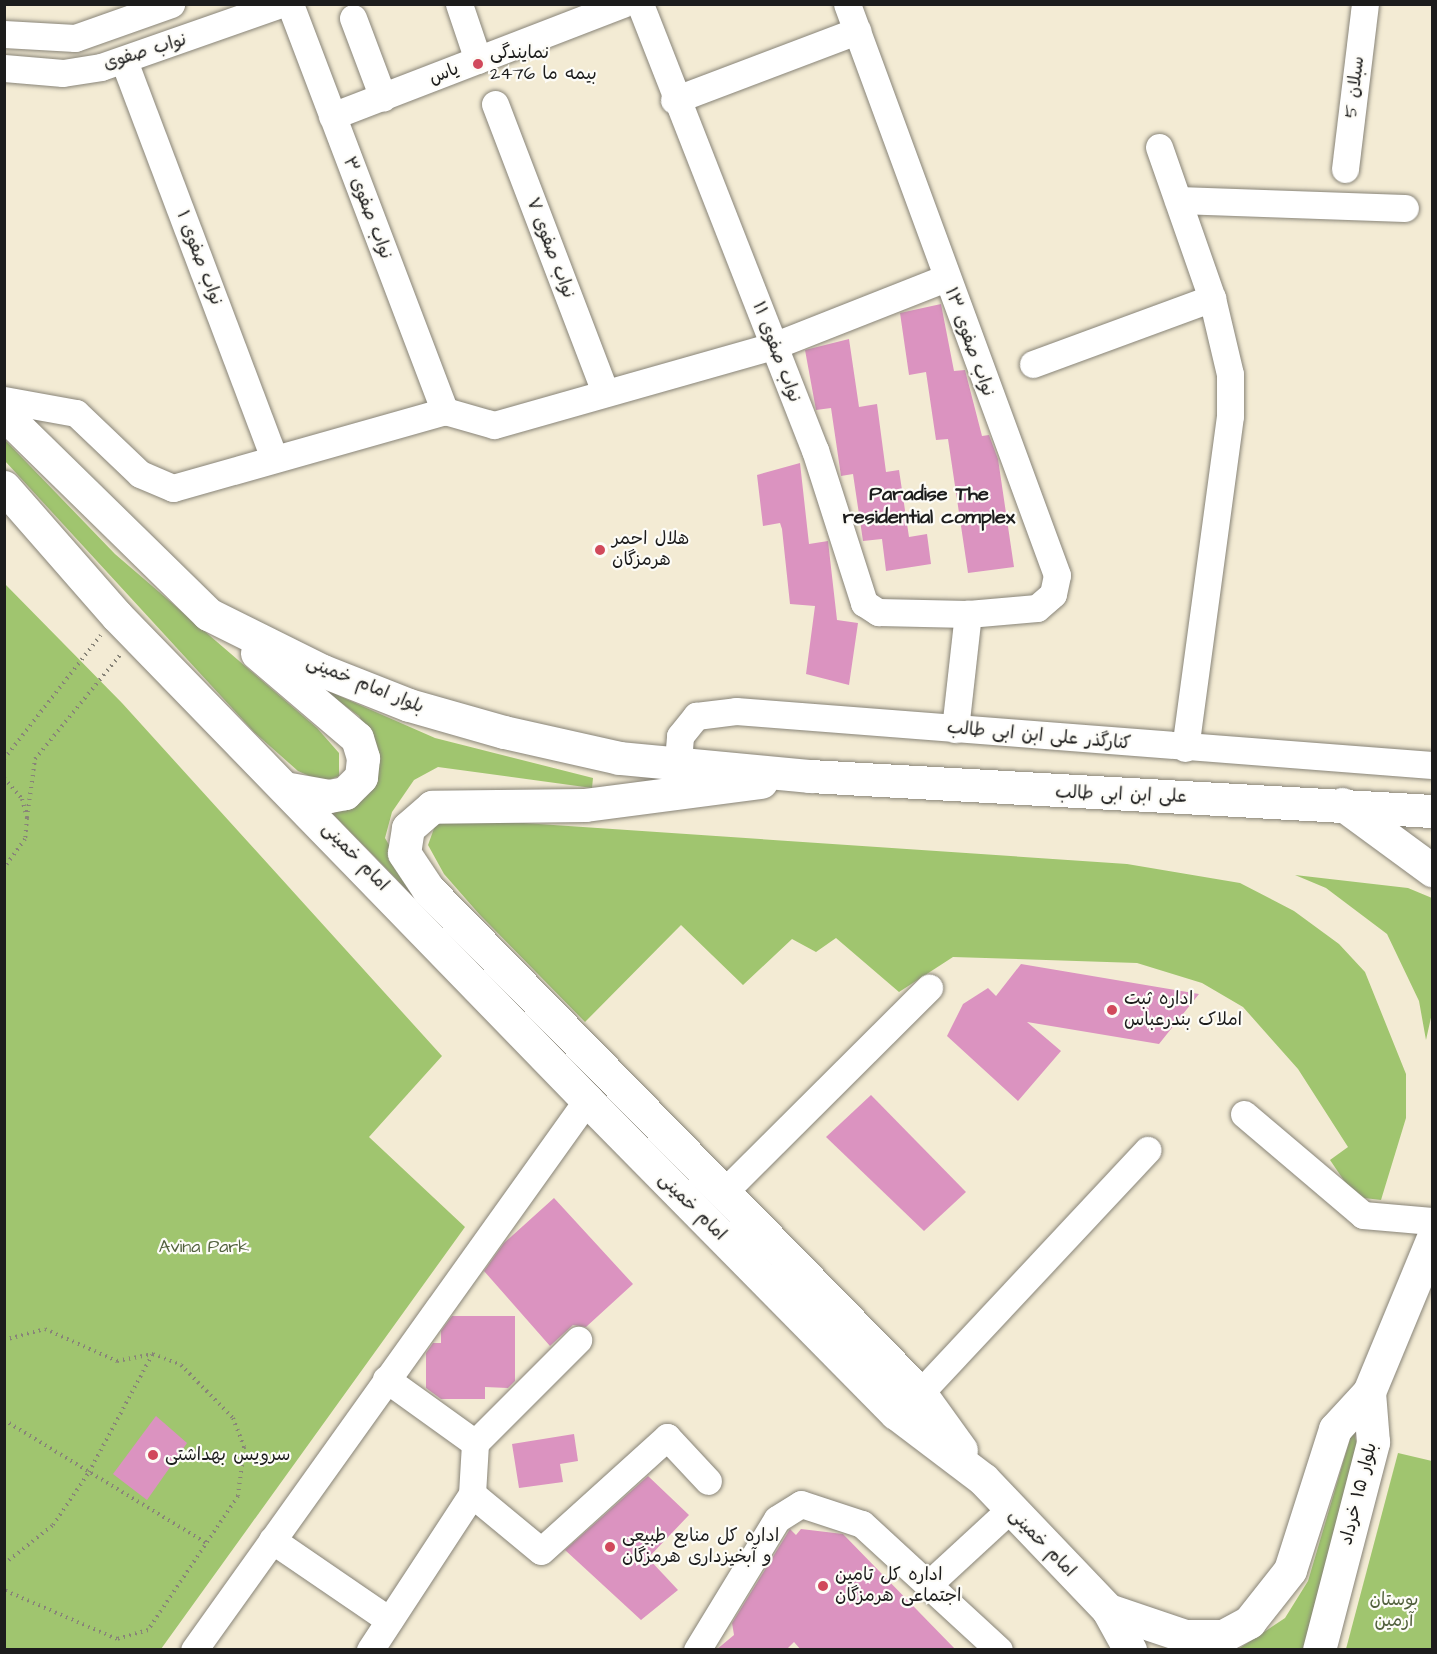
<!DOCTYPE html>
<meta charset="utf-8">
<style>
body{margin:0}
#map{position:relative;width:1437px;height:1654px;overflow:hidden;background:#f3ebd4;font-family:"Architects Daughter","Playpen Sans Arabic",sans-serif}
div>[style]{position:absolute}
.green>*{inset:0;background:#a0c56f}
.building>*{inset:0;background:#db93c0}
.path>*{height:4px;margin-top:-2px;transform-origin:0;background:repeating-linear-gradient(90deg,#888478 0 1.5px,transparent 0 6px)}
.roads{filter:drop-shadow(0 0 2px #888478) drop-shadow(0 0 2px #888478)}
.minor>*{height:27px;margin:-13.5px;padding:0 13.5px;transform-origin:13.5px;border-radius:13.5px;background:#fff}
.major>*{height:33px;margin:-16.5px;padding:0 16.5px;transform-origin:16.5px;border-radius:16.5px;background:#fff}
.dots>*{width:16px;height:16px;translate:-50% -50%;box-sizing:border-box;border:3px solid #fdfcf7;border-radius:50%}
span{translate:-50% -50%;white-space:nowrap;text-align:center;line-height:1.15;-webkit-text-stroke:4.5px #fdfcf7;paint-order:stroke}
.street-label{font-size:18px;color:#1c1c1c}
.poi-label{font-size:18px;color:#1c1c1c}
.left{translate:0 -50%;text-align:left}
.park-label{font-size:18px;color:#51603d}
.neighbourhood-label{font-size:20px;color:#1c1c1c;font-weight:700}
.frame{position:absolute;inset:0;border:6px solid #1c1c1c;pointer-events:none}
</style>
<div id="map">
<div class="green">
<div style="clip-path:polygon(5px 440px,115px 554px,317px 728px,339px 753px,339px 776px,323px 782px,298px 771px,254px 732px,5px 461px)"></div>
<div style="clip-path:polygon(4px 583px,122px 703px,442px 1056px,369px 1137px,465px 1227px,161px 1649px,5px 1649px)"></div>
<div style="clip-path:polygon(321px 688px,435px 738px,593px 778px,592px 788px,438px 767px,414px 780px,392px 812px,385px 838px,427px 910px,326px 807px,369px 735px,359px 716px)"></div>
<div style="clip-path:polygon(509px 822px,1127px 864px,1240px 883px,1294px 911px,1339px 944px,1365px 972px,1406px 1074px,1406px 1118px,1381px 1200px,1364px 1198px,1349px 1188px,1330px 1160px,1348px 1147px,1298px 1069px,1243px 1007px,1202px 983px,1137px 963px,953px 957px,899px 992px,836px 938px,816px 952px,792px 939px,743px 985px,681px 925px,585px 1022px,480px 915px,444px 874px,428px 845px,436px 823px)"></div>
<div style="clip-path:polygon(1295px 875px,1408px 888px,1432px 898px,1432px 1013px,1426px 1040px,1419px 1001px,1387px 934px,1326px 888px)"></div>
<div style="clip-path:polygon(1353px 1429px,1358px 1449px,1305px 1649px,1237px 1650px,1285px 1618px,1308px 1581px)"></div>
<div style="clip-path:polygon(1398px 1453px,1432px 1461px,1432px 1649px,1346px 1649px)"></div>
</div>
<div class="building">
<div style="clip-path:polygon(941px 304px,954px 371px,965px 370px,982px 436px,989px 435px,998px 459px,1014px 567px,968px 573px,948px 439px,936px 440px,926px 372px,909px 375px,900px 313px)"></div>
<div style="clip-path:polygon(849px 339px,859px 407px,877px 404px,886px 472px,899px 470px,909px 537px,927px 534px,931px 564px,886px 571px,882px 539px,863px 541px,853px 474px,841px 476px,831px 408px,816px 410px,805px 350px)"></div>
<div style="clip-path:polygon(800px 463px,809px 544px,828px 541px,837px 620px,858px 623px,849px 685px,806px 674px,815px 606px,790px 604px,782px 529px,780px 523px,763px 526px,757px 475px)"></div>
<div style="clip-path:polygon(1021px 964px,1199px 994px,1159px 1044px,1027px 1022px,1061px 1051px,1018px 1101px,947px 1036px,963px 1004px,988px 988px,996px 996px)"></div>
<div style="clip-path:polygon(871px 1095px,966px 1192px,924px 1231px,826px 1137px)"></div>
<div style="clip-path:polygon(554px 1198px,633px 1284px,586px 1327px,573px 1325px,550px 1346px,484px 1271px,504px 1243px)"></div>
<div style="clip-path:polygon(452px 1316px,515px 1316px,515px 1381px,508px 1388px,485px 1387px,485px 1399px,441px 1399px,426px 1388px,426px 1353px,433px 1343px,441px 1343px,441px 1331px)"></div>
<div style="clip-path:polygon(156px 1416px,187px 1443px,147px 1500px,113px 1474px)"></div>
<div style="clip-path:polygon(574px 1434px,578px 1461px,560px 1464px,563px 1482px,519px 1488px,512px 1444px)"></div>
<div style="clip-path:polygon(648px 1476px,689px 1515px,648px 1558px,678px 1590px,641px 1620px,565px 1550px)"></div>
<div style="clip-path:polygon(790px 1529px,796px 1535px,801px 1529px,843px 1534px,956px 1650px,801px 1650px,794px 1642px,786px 1650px,716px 1650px,734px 1635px,732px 1623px)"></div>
</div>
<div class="path">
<div style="left:4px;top:759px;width:157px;rotate:-52deg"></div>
<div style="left:4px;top:778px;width:28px;rotate:49deg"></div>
<div style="left:22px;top:799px;width:20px;rotate:75deg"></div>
<div style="left:27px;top:818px;width:21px;rotate:95deg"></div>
<div style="left:25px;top:839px;width:36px;rotate:126deg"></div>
<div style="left:27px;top:818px;width:60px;rotate:-82.3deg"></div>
<div style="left:35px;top:759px;width:134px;rotate:-50.7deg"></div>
<div style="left:4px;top:1340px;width:42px;rotate:-15deg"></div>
<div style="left:45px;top:1329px;width:79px;rotate:24deg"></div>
<div style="left:117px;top:1361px;width:37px;rotate:-11deg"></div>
<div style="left:153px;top:1354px;width:30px;rotate:21deg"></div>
<div style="left:181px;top:1365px;width:74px;rotate:45.5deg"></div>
<div style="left:233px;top:1418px;width:31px;rotate:69deg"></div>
<div style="left:244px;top:1447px;width:49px;rotate:97deg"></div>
<div style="left:238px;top:1496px;width:161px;rotate:123.9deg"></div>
<div style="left:148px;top:1630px;width:32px;rotate:164deg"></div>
<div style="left:117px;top:1639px;width:123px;rotate:-156.6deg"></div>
<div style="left:4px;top:1420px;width:237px;rotate:31.3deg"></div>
<div style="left:4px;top:1564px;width:63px;rotate:-38.5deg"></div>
<div style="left:53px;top:1525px;width:64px;rotate:-55.8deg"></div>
<div style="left:89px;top:1472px;width:133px;rotate:-61.7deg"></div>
</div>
<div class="roads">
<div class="minor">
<div style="left:290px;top:4px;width:436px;rotate:69.2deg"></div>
<div style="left:459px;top:4px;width:59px;rotate:71.3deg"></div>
<div style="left:640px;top:4px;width:479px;rotate:68.6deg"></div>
<div style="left:815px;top:450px;width:161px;rotate:72.2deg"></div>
<div style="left:864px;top:603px;width:17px;rotate:33deg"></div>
<div style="left:878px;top:612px;width:90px;rotate:1.3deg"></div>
<div style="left:968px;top:614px;width:69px;rotate:-5deg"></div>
<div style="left:1037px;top:608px;width:21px;rotate:-41deg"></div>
<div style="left:1053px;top:594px;width:19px;rotate:-78deg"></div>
<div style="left:1057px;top:575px;width:608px;rotate:-110.19deg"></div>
<div style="left:353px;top:18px;width:85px;rotate:69.4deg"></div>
<div style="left:4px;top:34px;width:71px;rotate:3.2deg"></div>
<div style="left:75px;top:38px;width:102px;rotate:-19.5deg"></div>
<div style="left:124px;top:61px;width:421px;rotate:69.3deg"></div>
<div style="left:4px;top:68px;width:59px;rotate:4.8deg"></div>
<div style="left:63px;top:73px;width:38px;rotate:-9deg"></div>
<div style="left:101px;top:67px;width:191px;rotate:-19.3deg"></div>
<div style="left:674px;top:100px;width:196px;rotate:-20.7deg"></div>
<div style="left:495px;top:104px;width:308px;rotate:69.1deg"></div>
<div style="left:332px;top:116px;width:312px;rotate:-21.1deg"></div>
<div style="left:1159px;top:147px;width:160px;rotate:70.7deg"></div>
<div style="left:1212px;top:298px;width:78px;rotate:76.7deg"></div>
<div style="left:1230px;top:374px;width:42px;rotate:90deg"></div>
<div style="left:1230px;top:416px;width:335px;rotate:97.7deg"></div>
<div style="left:1345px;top:169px;width:166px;rotate:-83.1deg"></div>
<div style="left:1178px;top:200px;width:227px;rotate:2deg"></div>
<div style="left:1033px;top:364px;width:191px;rotate:-20.2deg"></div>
<div style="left:4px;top:400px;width:73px;rotate:10.2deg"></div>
<div style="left:76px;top:413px;width:88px;rotate:43.6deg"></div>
<div style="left:140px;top:474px;width:36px;rotate:23deg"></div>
<div style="left:173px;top:488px;width:283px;rotate:-15.8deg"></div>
<div style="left:445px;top:411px;width:51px;rotate:15.9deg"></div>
<div style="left:494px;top:425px;width:290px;rotate:-15.8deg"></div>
<div style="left:773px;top:346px;width:186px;rotate:-21.5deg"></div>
<div style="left:955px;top:729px;width:116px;rotate:-83.6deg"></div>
<div style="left:678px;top:760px;width:24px;rotate:-85deg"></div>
<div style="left:680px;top:736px;width:26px;rotate:-51deg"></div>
<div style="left:696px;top:716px;width:40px;rotate:-7.1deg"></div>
<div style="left:736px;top:711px;width:698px;rotate:4.44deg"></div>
<div style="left:1244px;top:1114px;width:156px;rotate:40.3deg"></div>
<div style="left:1363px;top:1215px;width:69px;rotate:5deg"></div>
<div style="left:723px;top:1193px;width:291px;rotate:-44.9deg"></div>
<div style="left:386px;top:1379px;width:110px;rotate:35.7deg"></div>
<div style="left:475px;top:1443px;width:146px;rotate:-45deg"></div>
<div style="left:920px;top:1393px;width:333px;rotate:-46.9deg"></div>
<div style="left:472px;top:1494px;width:51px;rotate:-86.6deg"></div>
<div style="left:272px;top:1540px;width:142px;rotate:34.4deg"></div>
<div style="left:930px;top:1583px;width:108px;rotate:-42.7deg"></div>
<div style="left:194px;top:1650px;width:676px;rotate:-54.45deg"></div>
<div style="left:370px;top:1650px;width:186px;rotate:-56.8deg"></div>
<div style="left:472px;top:1494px;width:89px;rotate:39.6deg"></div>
<div style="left:541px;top:1551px;width:170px;rotate:-42.1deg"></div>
<div style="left:667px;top:1437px;width:60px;rotate:47deg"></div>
<div style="left:697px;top:1650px;width:153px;rotate:-58.6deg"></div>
<div style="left:777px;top:1519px;width:28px;rotate:-32deg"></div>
<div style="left:801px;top:1504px;width:64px;rotate:18.2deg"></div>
<div style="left:862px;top:1524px;width:186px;rotate:42.6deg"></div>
</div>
<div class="major">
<div style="left:4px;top:414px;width:286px;rotate:44.4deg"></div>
<div style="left:208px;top:614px;width:128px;rotate:26.4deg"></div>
<div style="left:323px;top:671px;width:92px;rotate:21.6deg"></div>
<div style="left:409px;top:705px;width:99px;rotate:15.9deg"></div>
<div style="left:504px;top:732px;width:118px;rotate:12.7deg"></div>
<div style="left:619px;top:758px;width:192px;rotate:5.4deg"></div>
<div style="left:810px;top:776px;width:623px;rotate:3.22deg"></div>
<div style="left:4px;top:487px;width:171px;rotate:48.8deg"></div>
<div style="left:117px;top:616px;width:675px;rotate:45.84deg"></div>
<div style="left:587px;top:1100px;width:440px;rotate:45.4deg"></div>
<div style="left:896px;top:1413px;width:109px;rotate:37.2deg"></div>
<div style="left:983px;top:1479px;width:181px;rotate:46.3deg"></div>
<div style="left:1108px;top:1610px;width:46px;rotate:61.2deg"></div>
<div style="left:257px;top:653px;width:131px;rotate:40.4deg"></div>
<div style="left:357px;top:738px;width:21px;rotate:73deg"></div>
<div style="left:363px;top:758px;width:19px;rotate:96deg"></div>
<div style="left:361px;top:777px;width:23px;rotate:135deg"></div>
<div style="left:345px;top:793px;width:16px;rotate:169deg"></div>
<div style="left:329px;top:796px;width:40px;rotate:-170deg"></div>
<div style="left:761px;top:782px;width:177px;rotate:172.6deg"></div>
<div style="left:585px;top:805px;width:153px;rotate:179.3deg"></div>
<div style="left:432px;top:807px;width:32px;rotate:139deg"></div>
<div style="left:408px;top:828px;width:25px;rotate:99deg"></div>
<div style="left:404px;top:853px;width:43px;rotate:56.3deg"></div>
<div style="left:428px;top:889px;width:704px;rotate:45.69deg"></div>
<div style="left:920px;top:1393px;width:70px;rotate:54.3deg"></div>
<div style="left:1342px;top:804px;width:112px;rotate:36.3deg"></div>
<div style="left:1108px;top:1610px;width:81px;rotate:18.7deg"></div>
<div style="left:1185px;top:1636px;width:38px"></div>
<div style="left:1223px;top:1636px;width:30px;rotate:-28deg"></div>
<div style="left:1249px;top:1622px;width:66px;rotate:-51.7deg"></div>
<div style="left:1290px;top:1570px;width:148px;rotate:-72.3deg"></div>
<div style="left:1335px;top:1429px;width:50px;rotate:-47.4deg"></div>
<div style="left:1319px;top:1650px;width:215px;rotate:-75.4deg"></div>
<div style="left:1373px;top:1442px;width:50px;rotate:-94.6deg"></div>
<div style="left:1369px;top:1392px;width:165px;rotate:-67.5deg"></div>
</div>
</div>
<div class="dots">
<div style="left:478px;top:64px;background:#d1495b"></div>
<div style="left:600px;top:550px;background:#d1495b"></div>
<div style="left:1112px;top:1010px;background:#d1495b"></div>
<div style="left:153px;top:1455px;background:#d1495b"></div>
<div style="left:610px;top:1547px;background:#d1495b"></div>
<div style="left:823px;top:1586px;background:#d1495b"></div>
</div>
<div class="street-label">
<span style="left:145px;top:52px;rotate:-17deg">نواب صفوی</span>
<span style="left:444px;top:74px;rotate:-22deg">یاس</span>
<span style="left:1355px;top:87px;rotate:-83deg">سبلان 5</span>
<span style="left:367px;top:208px;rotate:69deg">نواب صفوی ۳</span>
<span style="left:550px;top:248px;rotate:69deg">نواب صفوی ۷</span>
<span style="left:199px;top:258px;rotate:69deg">نواب صفوی ۱</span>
<span style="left:969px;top:342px;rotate:70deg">نواب صفوی ۱۳</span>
<span style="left:776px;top:352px;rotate:69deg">نواب صفوی ۱۱</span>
<span style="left:365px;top:685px;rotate:22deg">بلوار امام خمینی</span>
<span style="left:1039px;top:736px;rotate:5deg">کنارگذر علی ابن ابی طالب</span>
<span style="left:1121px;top:795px;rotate:2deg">علی ابن ابی طالب</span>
<span style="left:355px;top:857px;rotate:46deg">امام خمینی</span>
<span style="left:692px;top:1207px;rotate:45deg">امام خمینی</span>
<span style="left:1359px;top:1494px;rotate:-76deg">بلوار ۱۵ خرداد</span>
<span style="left:1042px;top:1543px;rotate:46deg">امام خمینی</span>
</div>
<div class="poi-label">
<span class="left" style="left:490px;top:64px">نمایندگی<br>بیمه ما 2476</span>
<span class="left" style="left:612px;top:550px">هلال احمر<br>هرمزگان</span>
<span class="left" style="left:1124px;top:1010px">اداره ثبت<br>املاک بندرعباس</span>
<span class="left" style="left:165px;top:1455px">سرویس بهداشتی</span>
<span class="left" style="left:622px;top:1547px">اداره کل منابع طبیعی<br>و آبخیزداری هرمزگان</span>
<span class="left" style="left:835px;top:1586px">اداره کل تامین<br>اجتماعی هرمزگان</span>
</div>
<div class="park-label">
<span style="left:204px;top:1247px">Avina Park</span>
<span style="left:1394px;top:1611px">بوستان<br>آرمین</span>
</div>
<div class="neighbourhood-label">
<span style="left:929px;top:506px">Paradise The<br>residential complex</span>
</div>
<div class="frame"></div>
</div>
